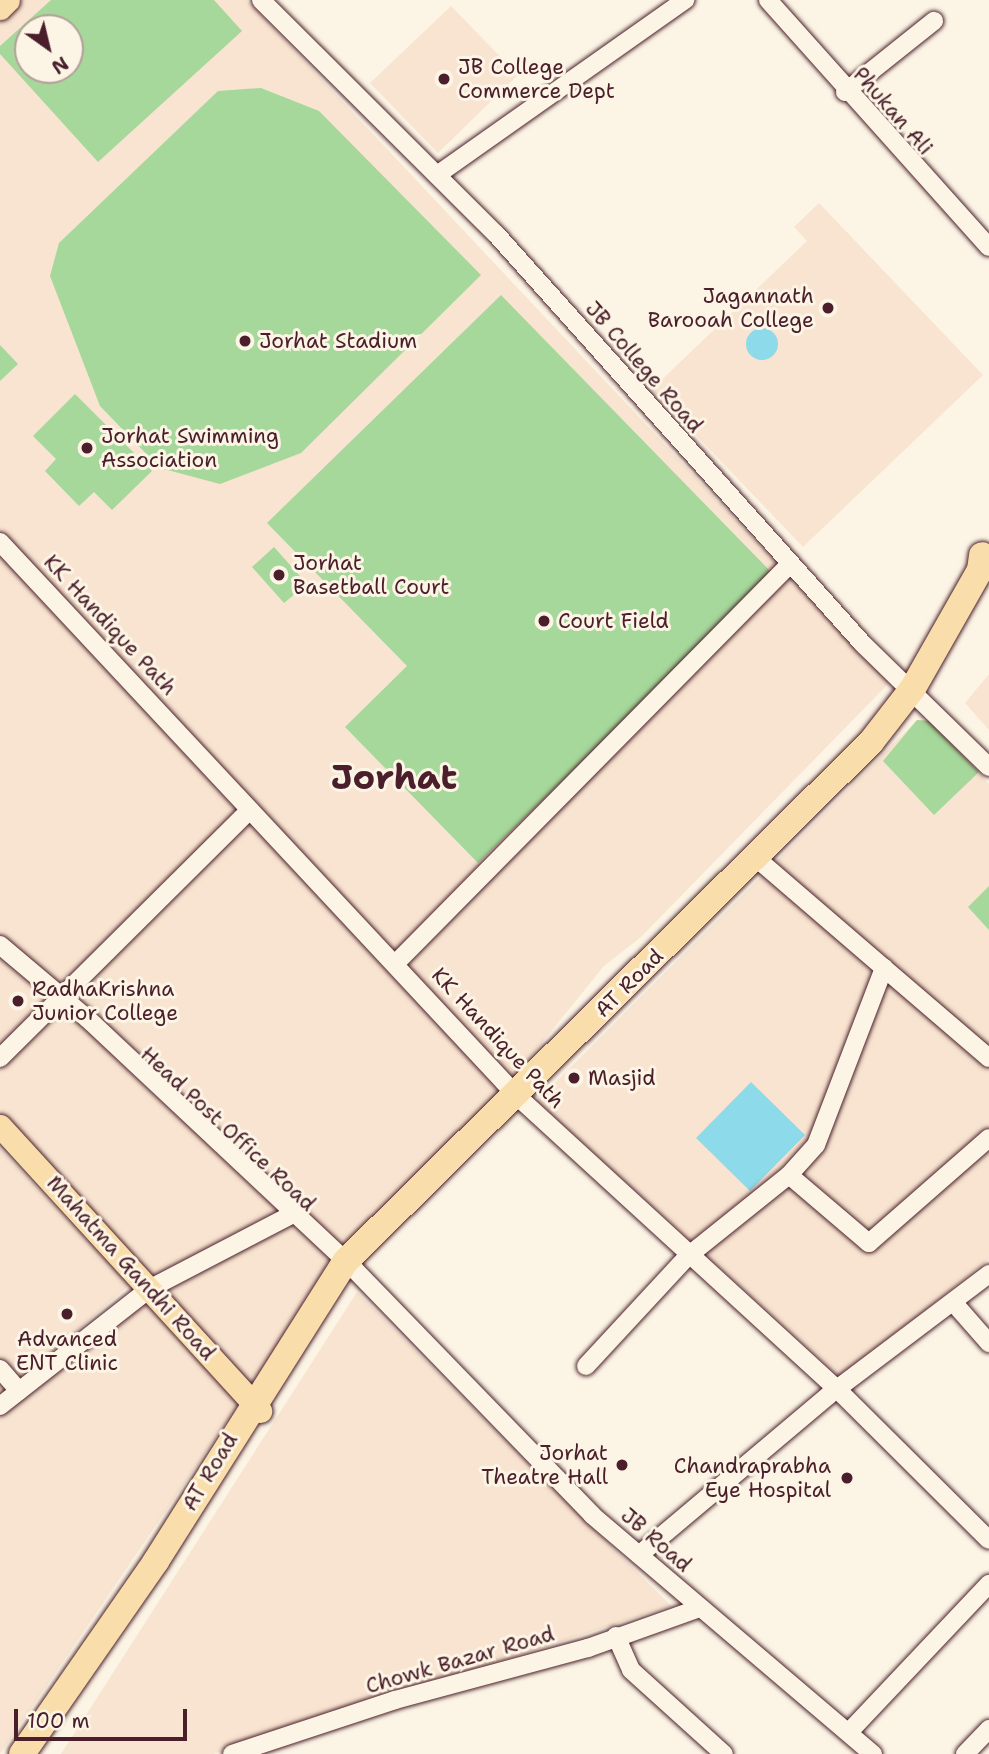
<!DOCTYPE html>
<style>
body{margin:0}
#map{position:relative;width:989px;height:1754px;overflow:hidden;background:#fcf5e5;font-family:"Shantell Sans",sans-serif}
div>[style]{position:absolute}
.built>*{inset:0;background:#f8e4d0}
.green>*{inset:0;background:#a5d89a}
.water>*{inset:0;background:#8cdaea}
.round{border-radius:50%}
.roads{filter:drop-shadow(0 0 2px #4a1f2b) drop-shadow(0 0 2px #4a1f2b)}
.minor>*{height:18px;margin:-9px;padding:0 9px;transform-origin:9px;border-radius:9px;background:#fcf5e5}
.major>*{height:23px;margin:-11.5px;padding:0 11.5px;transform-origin:11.5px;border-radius:11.5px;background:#f9deab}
.highway>*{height:26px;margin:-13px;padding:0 13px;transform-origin:13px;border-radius:13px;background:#f9deab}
.dots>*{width:19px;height:19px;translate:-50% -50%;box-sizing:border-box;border:4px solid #fcf5e5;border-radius:50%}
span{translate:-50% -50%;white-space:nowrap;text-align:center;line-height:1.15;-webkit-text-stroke:6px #fcf5e5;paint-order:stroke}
.poi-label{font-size:21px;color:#4a1f2b}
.left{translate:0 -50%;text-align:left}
.right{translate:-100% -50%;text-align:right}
.street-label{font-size:21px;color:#4a1f2b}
.town-label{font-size:35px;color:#4a1f2b;font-weight:700}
.north{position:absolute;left:14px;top:14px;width:70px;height:70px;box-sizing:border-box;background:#fcf5e5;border:2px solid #b59f9b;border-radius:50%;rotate:146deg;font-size:19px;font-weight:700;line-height:28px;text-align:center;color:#4a1f2b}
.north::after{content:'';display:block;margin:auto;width:24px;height:32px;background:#4a1f2b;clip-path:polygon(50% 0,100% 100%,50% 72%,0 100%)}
.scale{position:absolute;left:14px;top:1709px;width:173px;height:32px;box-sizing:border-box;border:4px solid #4a1f2b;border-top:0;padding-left:9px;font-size:21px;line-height:24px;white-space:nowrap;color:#4a1f2b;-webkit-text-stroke:5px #fcf5e5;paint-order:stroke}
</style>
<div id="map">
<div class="built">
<div style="clip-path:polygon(evenodd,19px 0,247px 0,889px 683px,641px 937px,604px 966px,519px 1071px,333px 1272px,256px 1388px,238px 1378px,0 1113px,0 18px,19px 0,28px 28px,70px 28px,70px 70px,28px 70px,28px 28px)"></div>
<div style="clip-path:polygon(451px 6px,518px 75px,438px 153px,370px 83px)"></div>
<div style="clip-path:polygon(819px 203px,983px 375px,803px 547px,652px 389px,807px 241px,794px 227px)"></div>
<div style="clip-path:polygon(989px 674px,989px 730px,965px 703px)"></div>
<div style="clip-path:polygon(917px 720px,929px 721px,989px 784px,989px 1259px,841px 1378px,537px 1101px)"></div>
<div style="clip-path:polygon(0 1148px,129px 1285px,0 1398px)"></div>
<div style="clip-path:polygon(357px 1292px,671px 1606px,214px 1754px,61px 1754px)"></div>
<div style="clip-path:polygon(143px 1299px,240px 1402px,0 1754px,0 1416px)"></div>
</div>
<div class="green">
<div style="clip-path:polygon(evenodd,51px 0,214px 0,242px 31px,98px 162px,0 54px,0 46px,51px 0,28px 28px,70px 28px,70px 70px,28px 70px,28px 28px)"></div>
<div style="clip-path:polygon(261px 88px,319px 111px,481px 275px,301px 453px,220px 484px,160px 468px,100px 406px,50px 276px,59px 243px,218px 91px)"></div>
<div style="clip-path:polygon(501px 295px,774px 575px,478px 863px,345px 727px,407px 666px,267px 523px)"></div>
<div style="clip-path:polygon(0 345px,18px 364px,0 381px)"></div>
<div style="clip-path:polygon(75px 394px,152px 471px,112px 510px,94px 492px,79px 506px,45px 471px,56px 459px,33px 436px)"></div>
<div style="clip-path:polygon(274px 547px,307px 584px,284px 603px,252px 567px)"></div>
<div style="clip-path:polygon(917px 720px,929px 721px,979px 772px,934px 815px,883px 761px)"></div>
<div style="clip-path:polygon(989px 886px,989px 930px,968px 907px)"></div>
</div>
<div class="water">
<div class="round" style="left:746px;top:328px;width:32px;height:32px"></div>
<div style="clip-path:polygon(751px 1082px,805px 1135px,750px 1191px,696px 1138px)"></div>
</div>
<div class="roads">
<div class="minor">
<div style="left:261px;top:0;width:332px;rotate:44.9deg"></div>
<div style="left:496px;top:234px;width:550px;rotate:48.17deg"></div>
<div style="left:863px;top:644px;width:176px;rotate:44.3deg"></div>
<div style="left:768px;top:0;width:331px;rotate:48.2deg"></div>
<div style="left:845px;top:92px;width:114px;rotate:-38.6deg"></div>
<div style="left:437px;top:175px;width:304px;rotate:-35.2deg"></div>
<div style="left:0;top:542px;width:758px;rotate:46.98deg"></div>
<div style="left:517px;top:1096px;width:437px;rotate:42.5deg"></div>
<div style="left:839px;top:1391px;width:211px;rotate:44.8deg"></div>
<div style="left:0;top:945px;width:115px;rotate:40.1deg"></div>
<div style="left:88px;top:1019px;width:365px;rotate:43.2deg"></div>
<div style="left:354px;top:1269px;width:342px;rotate:45.9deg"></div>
<div style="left:592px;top:1515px;width:369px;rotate:40.4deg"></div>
<div style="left:396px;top:963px;width:561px;rotate:-45.36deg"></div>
<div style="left:884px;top:968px;width:138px;rotate:40.6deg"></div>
<div style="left:0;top:1058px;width:352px;rotate:-44.8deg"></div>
<div style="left:789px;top:1175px;width:105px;rotate:40.4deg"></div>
<div style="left:869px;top:1243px;width:159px;rotate:-41.2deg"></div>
<div style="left:953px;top:1302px;width:55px;rotate:48.7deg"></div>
<div style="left:586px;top:1366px;width:150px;rotate:-47.2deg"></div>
<div style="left:688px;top:1256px;width:129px;rotate:-38.7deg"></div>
<div style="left:789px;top:1175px;width:40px;rotate:-48deg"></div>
<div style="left:816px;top:1145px;width:190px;rotate:-69deg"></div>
<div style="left:884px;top:968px;width:169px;rotate:-139.3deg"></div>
<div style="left:0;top:1369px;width:29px;rotate:49deg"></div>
<div style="left:0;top:1406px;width:189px;rotate:-38.1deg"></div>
<div style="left:149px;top:1289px;width:165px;rotate:-27.5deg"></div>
<div style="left:639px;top:1555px;width:248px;rotate:-40.1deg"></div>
<div style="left:829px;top:1395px;width:201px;rotate:-37.1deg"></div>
<div style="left:616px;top:1636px;width:37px;rotate:66deg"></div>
<div style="left:631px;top:1670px;width:125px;rotate:42.1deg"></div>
<div style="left:849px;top:1732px;width:204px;rotate:-46.6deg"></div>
<div style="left:232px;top:1754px;width:172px;rotate:-18.3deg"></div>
<div style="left:395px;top:1700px;width:200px;rotate:-15.1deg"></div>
<div style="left:588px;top:1648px;width:119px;rotate:-19.7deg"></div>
<div style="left:965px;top:1754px;width:35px;rotate:-46deg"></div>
</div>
<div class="major">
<div style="left:0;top:8px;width:11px;rotate:-45deg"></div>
<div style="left:0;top:1126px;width:386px;rotate:47.6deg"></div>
</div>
<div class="highway">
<div style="left:22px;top:1754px;width:235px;rotate:-55.2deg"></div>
<div style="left:156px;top:1561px;width:355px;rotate:-57.7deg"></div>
<div style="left:346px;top:1261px;width:738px;rotate:-44.67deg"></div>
<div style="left:871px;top:742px;width:68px;rotate:-52.1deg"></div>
<div style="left:913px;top:688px;width:136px;rotate:-60.4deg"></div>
<div style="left:980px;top:570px;width:15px;rotate:-82deg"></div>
</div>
</div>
<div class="dots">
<div style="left:444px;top:79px;background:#4a1f2b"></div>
<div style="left:828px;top:308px;background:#4a1f2b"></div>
<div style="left:245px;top:341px;background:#4a1f2b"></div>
<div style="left:87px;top:448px;background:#4a1f2b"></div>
<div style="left:279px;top:575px;background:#4a1f2b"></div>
<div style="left:544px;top:621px;background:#4a1f2b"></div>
<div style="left:18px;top:1001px;background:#4a1f2b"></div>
<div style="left:574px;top:1078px;background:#4a1f2b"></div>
<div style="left:67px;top:1314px;background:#4a1f2b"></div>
<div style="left:622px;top:1465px;background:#4a1f2b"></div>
<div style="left:847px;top:1478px;background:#4a1f2b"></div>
</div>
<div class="poi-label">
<span class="left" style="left:458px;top:79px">JB College<br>Commerce Dept</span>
<span class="right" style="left:814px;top:308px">Jagannath<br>Barooah College</span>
<span class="left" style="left:259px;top:341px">Jorhat Stadium</span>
<span class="left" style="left:101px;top:448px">Jorhat Swimming<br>Association</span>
<span class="left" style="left:293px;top:575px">Jorhat<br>Basetball Court</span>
<span class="left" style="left:558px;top:621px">Court Field</span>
<span class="left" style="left:32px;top:1001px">RadhaKrishna<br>Junior College</span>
<span class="left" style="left:588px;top:1078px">Masjid</span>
<span style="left:67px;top:1351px">Advanced<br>ENT Clinic</span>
<span class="right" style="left:608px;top:1465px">Jorhat<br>Theatre Hall</span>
<span class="right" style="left:831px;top:1478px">Chandraprabha<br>Eye Hospital</span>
</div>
<div class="street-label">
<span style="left:893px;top:111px;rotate:49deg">Phukan Ali</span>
<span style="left:644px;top:367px;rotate:49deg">JB College Road</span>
<span style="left:110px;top:625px;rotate:47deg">KK Handique Path</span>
<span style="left:629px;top:983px;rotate:-45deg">AT Road</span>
<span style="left:498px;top:1038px;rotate:47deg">KK Handique Path</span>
<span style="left:228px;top:1129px;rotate:43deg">Head Post Office Road</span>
<span style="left:131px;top:1268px;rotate:48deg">Mahatma Gandhi Road</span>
<span style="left:210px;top:1472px;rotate:-59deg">AT Road</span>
<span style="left:656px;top:1540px;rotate:41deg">JB Road</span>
<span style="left:460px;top:1660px;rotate:-16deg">Chowk Bazar Road</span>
</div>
<div class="town-label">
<span style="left:394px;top:777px">Jorhat</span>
</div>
<div class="north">N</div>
<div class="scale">100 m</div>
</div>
